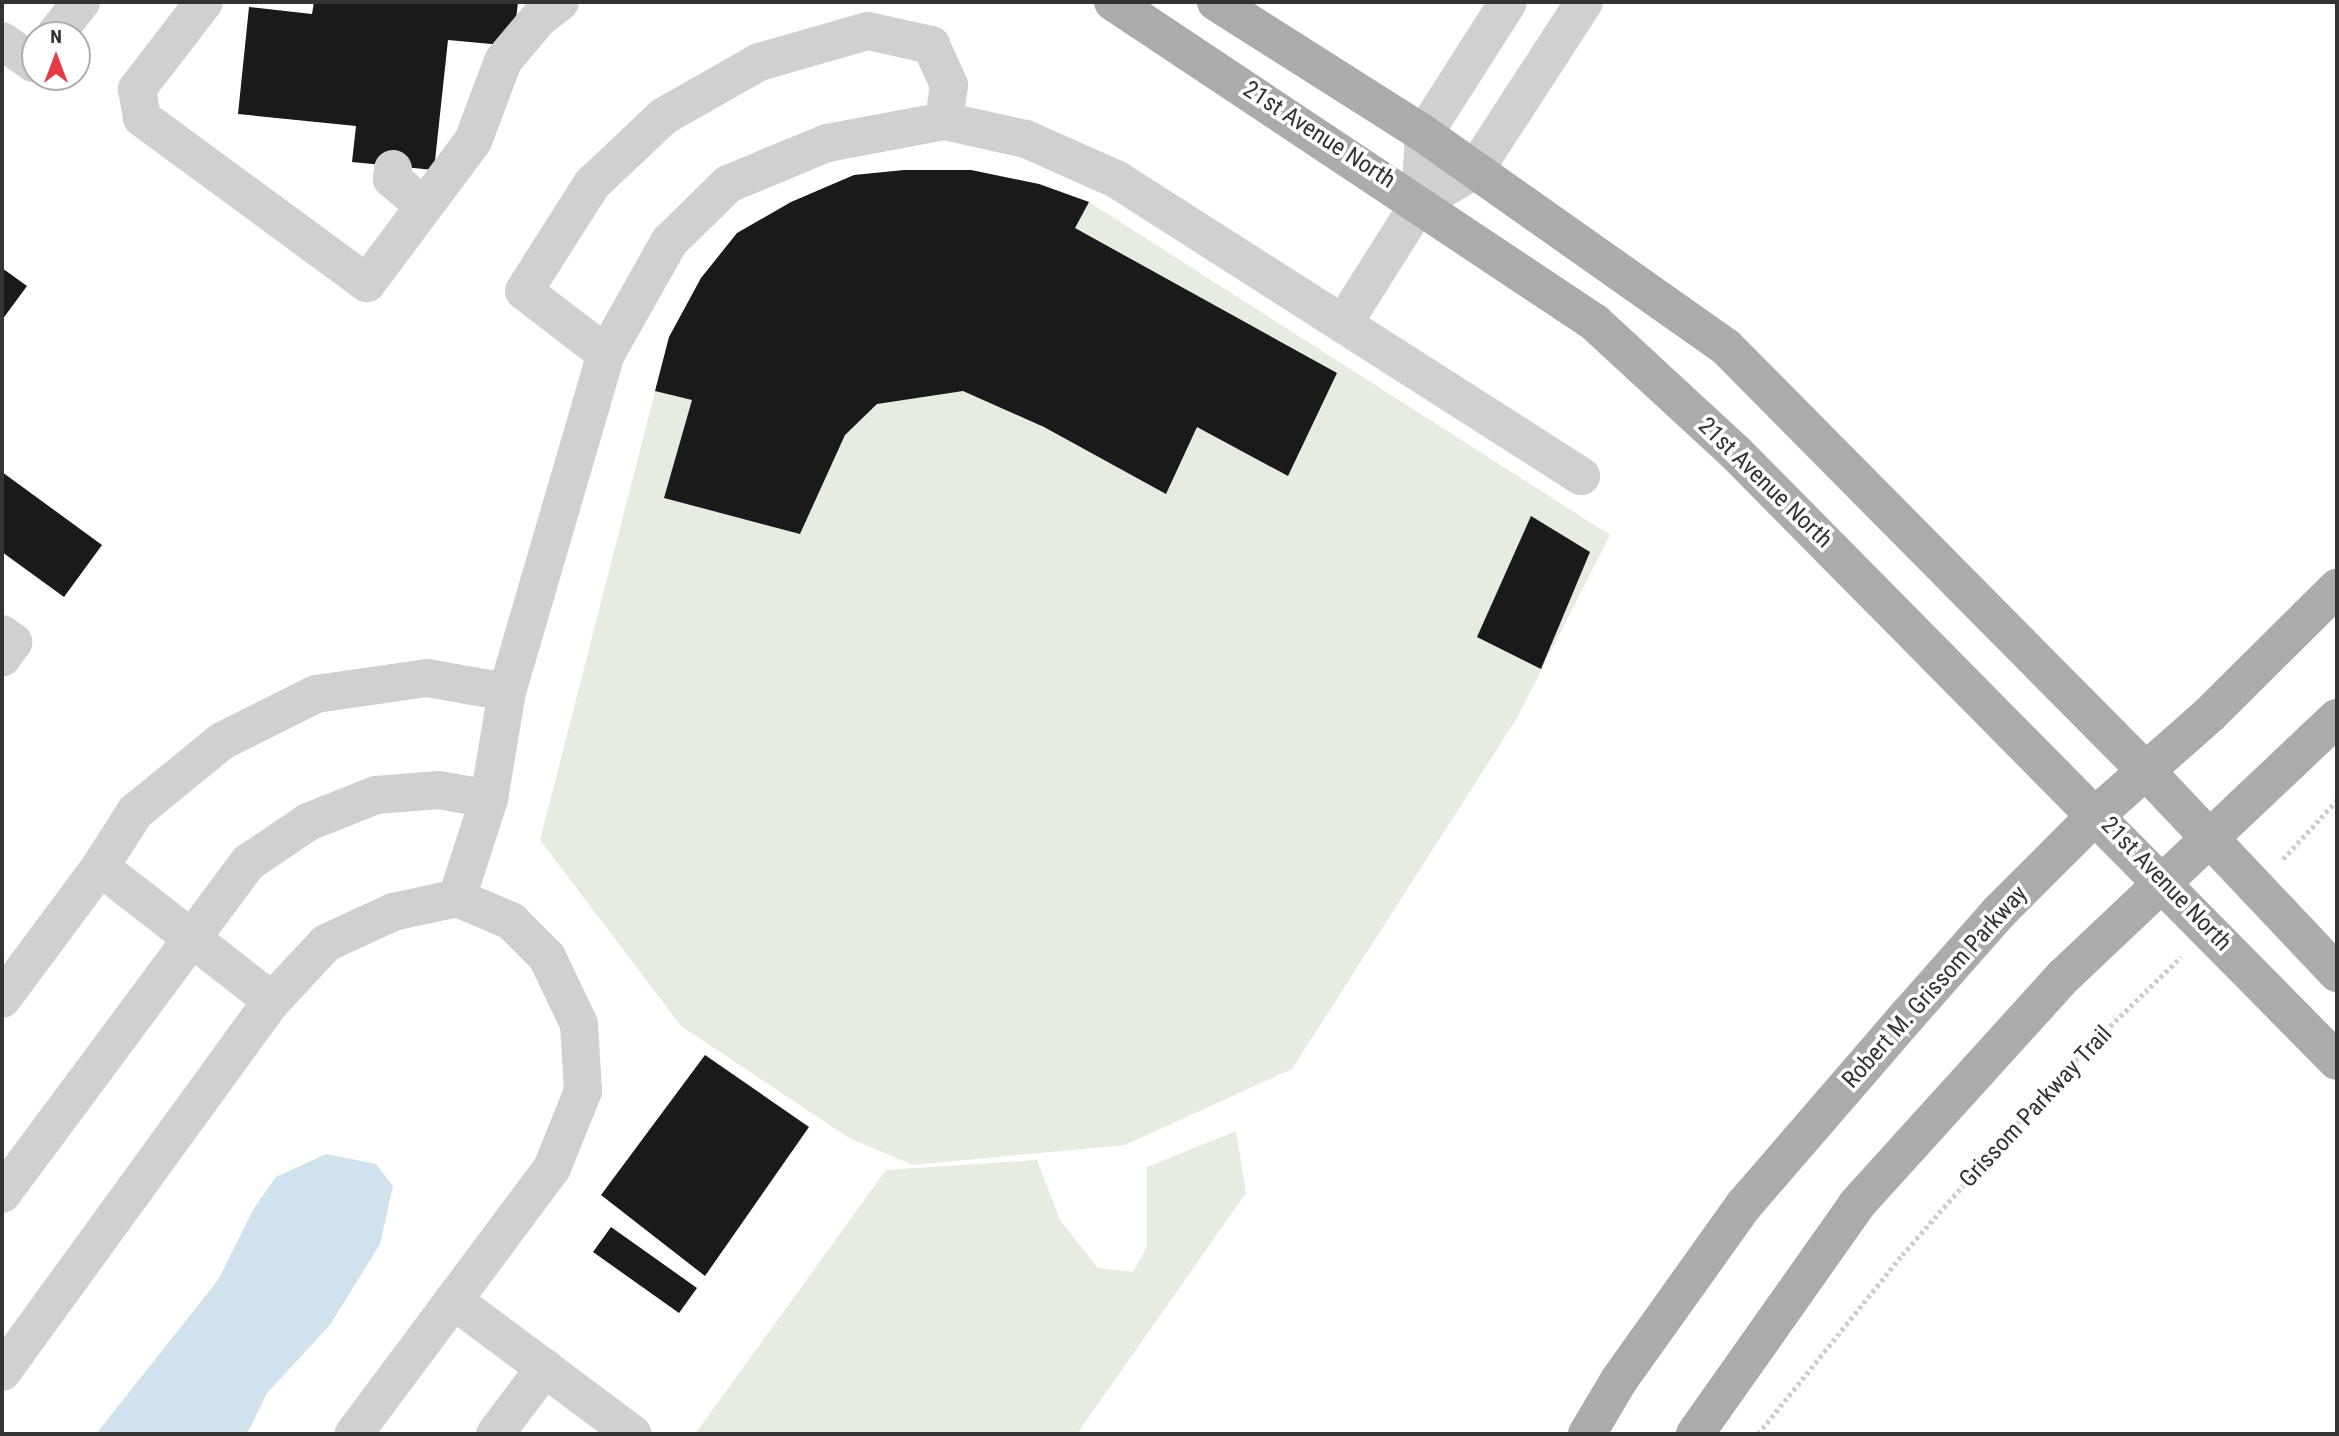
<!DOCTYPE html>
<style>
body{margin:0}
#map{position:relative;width:2339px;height:1436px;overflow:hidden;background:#fff;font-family:"Roboto Condensed",sans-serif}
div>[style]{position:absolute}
.green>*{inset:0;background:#e6ecdf}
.water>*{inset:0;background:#cfe2ee}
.building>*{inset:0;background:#1a1a1a}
.path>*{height:4.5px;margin-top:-2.25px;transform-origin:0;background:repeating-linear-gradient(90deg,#cdcdcd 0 3.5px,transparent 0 7px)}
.minor>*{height:38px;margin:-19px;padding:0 19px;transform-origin:19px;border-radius:19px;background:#d0d0d0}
.major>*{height:38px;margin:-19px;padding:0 19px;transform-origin:19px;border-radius:19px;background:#ababab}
span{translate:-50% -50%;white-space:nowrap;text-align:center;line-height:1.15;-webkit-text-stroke:7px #fff;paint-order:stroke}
.street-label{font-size:24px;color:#333}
.frame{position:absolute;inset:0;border:4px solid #333;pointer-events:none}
.north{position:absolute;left:21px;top:21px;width:70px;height:70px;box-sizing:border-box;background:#fff;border:2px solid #adadad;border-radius:50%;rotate:0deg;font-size:19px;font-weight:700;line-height:28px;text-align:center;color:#333}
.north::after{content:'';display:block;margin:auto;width:24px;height:32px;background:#e63946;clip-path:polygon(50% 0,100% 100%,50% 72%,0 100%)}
</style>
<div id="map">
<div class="green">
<div style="clip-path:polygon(904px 170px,971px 170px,1039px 184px,1089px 202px,1610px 535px,1517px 718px,1292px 1069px,1125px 1145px,913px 1165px,849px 1138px,681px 1026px,540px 840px,669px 337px,701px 278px,737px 233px,791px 202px,854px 175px)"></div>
<div style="clip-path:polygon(1236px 1131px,1246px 1193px,1077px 1434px,695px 1434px,886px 1170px,1037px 1160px,1060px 1220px,1098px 1268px,1133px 1272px,1147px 1247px,1147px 1167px)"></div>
</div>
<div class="water">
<div style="clip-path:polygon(326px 1154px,376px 1164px,393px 1186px,380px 1244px,330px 1325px,267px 1393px,247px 1434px,96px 1434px,218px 1280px,254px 1208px,276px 1177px)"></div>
</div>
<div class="building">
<div style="clip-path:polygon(314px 2px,518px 2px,513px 46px,448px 40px,434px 170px,352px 162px,356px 126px,238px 114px,249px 7px,312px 14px)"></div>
<div style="clip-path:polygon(904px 170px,971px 170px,1039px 184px,1089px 202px,1075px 228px,1337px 373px,1288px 476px,1197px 427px,1166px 494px,1044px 427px,963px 391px,877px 404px,845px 435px,800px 534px,664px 498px,692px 400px,655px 391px,669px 337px,701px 278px,737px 233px,791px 202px,854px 175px)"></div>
<div style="clip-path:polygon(2px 268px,27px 286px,2px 320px)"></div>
<div style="clip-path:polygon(2px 472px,102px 545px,64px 597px,2px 552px)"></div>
<div style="clip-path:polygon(1531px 516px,1590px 552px,1541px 669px,1477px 637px)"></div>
<div style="clip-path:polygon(705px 1055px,809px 1127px,705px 1276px,601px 1195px)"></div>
<div style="clip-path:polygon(611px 1227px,697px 1288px,679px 1313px,593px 1252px)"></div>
</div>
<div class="path">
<div style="left:2283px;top:859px;width:80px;rotate:-47.5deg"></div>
<div style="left:1758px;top:1434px;width:230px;rotate:-51.2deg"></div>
<div style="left:1902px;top:1255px;width:240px;rotate:-48.7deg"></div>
<div style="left:2060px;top:1075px;width:169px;rotate:-44.3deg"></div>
</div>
<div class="minor">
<div style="left:204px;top:2px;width:110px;rotate:127.6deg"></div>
<div style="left:137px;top:89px;width:29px;rotate:80deg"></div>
<div style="left:142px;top:118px;width:279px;rotate:36.3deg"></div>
<div style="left:367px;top:283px;width:177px;rotate:-53.3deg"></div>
<div style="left:473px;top:141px;width:85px;rotate:-69.4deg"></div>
<div style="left:503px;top:61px;width:56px;rotate:-50.1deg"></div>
<div style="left:539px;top:18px;width:26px;rotate:-37deg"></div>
<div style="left:55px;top:35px;width:42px;rotate:-51.8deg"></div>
<div style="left:2px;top:41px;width:38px;rotate:35deg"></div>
<div style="left:33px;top:63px;width:4px;rotate:-56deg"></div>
<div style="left:393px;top:169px;width:10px;rotate:96deg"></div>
<div style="left:392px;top:179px;width:42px;rotate:40.2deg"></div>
<div style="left:1420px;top:202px;width:68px;rotate:-86.6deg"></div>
<div style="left:1424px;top:134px;width:156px;rotate:-57.5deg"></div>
<div style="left:1343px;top:324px;width:144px;rotate:-57.7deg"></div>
<div style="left:1420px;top:202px;width:64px;rotate:-30.2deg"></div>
<div style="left:1475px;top:170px;width:200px;rotate:-57deg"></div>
<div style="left:606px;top:354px;width:103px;rotate:-142.5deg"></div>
<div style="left:524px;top:291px;width:127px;rotate:-57.6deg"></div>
<div style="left:592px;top:184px;width:99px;rotate:-43.4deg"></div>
<div style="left:664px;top:116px;width:109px;rotate:-29.6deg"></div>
<div style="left:759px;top:62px;width:113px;rotate:-15.9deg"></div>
<div style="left:868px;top:31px;width:65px;rotate:12.5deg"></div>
<div style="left:931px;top:45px;width:44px;rotate:65.8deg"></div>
<div style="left:949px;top:85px;width:36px;rotate:98deg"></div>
<div style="left:2px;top:634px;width:14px;rotate:36deg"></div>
<div style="left:13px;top:642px;width:19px;rotate:125deg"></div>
<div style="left:100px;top:867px;width:218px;rotate:37.9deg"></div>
<div style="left:457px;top:898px;width:104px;rotate:-72.1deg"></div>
<div style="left:489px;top:799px;width:109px;rotate:-80.5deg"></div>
<div style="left:507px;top:692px;width:352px;rotate:-73.7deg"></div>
<div style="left:606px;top:354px;width:129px;rotate:-60.6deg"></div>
<div style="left:669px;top:242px;width:83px;rotate:-44.5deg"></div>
<div style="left:728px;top:184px;width:107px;rotate:-22.5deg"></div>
<div style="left:827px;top:143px;width:119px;rotate:-10.6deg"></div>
<div style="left:944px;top:121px;width:84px;rotate:12.4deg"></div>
<div style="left:1026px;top:139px;width:98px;rotate:24deg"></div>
<div style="left:1116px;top:179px;width:552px;rotate:32.57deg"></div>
<div style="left:2px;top:999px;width:164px;rotate:-53.4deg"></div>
<div style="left:100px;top:867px;width:65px;rotate:-57.5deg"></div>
<div style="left:135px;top:812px;width:112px;rotate:-39.2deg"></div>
<div style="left:222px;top:741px;width:105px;rotate:-26.6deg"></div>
<div style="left:316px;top:694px;width:112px;rotate:-8.2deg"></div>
<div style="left:427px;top:678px;width:81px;rotate:9.9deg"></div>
<div style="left:2px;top:1194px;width:414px;rotate:-53.4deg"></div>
<div style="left:249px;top:862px;width:71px;rotate:-34.1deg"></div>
<div style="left:308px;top:822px;width:73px;rotate:-21.7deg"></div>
<div style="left:376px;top:795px;width:63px;rotate:-4.5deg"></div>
<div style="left:439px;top:790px;width:51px;rotate:10.2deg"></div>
<div style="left:453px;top:1300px;width:224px;rotate:36.7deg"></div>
<div style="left:2px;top:1372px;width:459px;rotate:-54deg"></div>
<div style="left:272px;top:1001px;width:79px;rotate:-47deg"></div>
<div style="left:326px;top:943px;width:74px;rotate:-24.8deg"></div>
<div style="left:393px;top:912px;width:66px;rotate:-12.3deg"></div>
<div style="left:457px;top:898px;width:59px;rotate:23.1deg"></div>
<div style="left:511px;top:921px;width:51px;rotate:45deg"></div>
<div style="left:547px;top:957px;width:74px;rotate:64.5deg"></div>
<div style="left:579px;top:1024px;width:67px;rotate:86.6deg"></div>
<div style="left:583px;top:1091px;width:83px;rotate:111.9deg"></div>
<div style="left:552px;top:1168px;width:332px;rotate:126.7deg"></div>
<div style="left:495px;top:1434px;width:83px;rotate:-52.9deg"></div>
</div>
<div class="major">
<div style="left:1113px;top:2px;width:578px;rotate:33.64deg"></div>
<div style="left:1594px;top:322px;width:193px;rotate:42.7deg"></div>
<div style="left:1736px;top:453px;width:855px;rotate:45.33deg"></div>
<div style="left:1216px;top:2px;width:246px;rotate:32.4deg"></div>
<div style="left:1424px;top:134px;width:370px;rotate:35.2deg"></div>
<div style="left:1726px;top:347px;width:598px;rotate:45.27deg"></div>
<div style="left:2147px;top:772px;width:277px;rotate:46.6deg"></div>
<div style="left:1587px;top:1434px;width:63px;rotate:-59.3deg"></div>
<div style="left:1619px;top:1380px;width:215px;rotate:-54.5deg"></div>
<div style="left:1744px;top:1205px;width:252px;rotate:-49.2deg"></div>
<div style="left:1909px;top:1014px;width:135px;rotate:-48.6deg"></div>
<div style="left:1998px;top:913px;width:140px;rotate:-45deg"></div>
<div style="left:2097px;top:814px;width:151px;rotate:-41.5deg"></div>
<div style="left:2210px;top:714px;width:179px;rotate:-44.8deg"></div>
<div style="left:1695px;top:1434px;width:281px;rotate:-54.8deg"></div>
<div style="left:1857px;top:1204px;width:309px;rotate:-47.8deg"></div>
<div style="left:2065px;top:975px;width:374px;rotate:-43.4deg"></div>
</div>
<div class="street-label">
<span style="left:1319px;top:135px;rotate:33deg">21st Avenue North</span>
<span style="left:1765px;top:483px;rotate:44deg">21st Avenue North</span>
<span style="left:2166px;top:884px;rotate:46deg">21st Avenue North</span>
<span style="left:1935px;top:987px;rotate:-48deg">Robert M. Grissom Parkway</span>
<span style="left:2036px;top:1107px;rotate:-47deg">Grissom Parkway Trail</span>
</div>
<div class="frame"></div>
<div class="north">N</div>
</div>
